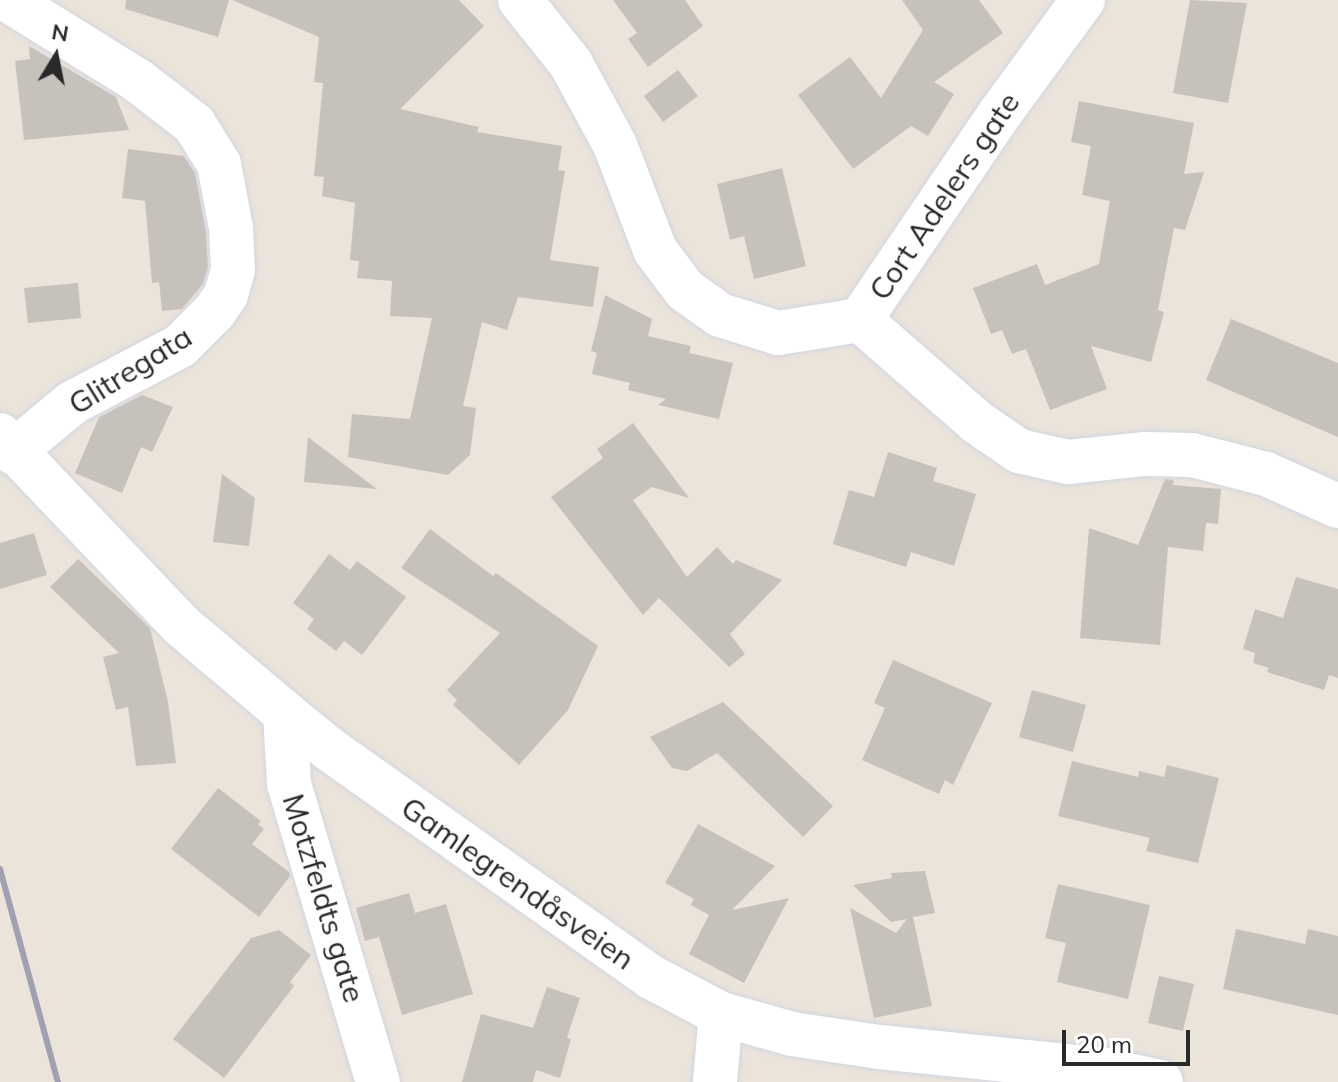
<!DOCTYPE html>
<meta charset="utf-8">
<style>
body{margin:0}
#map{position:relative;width:1338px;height:1082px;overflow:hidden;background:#ebe4db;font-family:Mulish,sans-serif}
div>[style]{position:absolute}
.building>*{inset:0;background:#c6c1bb}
.roads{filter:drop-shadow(0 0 2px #d1d4e1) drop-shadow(0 0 2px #d1d4e1)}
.minor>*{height:44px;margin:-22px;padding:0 22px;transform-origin:22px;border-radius:22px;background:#fff}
.rail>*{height:6px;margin:-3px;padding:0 3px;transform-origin:3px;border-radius:3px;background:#9fa1b2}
span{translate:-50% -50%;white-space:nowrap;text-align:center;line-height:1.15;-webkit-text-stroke:6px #fff;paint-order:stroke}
.street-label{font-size:30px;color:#292929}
.north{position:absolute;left:16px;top:16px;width:80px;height:80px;-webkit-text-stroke:6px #fff;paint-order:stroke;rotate:10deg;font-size:22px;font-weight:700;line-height:32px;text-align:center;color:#292929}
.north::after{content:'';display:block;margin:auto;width:28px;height:36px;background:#292929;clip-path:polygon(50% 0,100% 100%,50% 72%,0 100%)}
.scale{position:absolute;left:1062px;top:1030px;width:128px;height:36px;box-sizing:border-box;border:4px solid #292929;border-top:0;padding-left:10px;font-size:24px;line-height:28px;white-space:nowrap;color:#292929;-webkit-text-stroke:6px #fff;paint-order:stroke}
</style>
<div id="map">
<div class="building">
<div style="clip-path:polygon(126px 0,229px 0,218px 37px,125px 9px)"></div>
<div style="clip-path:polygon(232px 0,459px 0,484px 26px,400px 109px,479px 127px,477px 132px,562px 146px,558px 170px,565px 171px,550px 260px,599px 267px,593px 307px,518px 297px,507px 330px,482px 322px,463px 406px,476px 408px,470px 455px,448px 475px,348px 457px,352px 414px,410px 419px,432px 318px,390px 316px,392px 281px,357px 278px,359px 261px,350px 260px,355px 203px,322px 196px,324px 177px,314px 176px,323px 83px,314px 82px,319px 37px)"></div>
<div style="clip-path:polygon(613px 0,685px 0,703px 26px,648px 67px,628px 39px,637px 33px)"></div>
<div style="clip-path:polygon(902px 0,979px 0,1003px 33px,934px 82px,954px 94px,928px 136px,911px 126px,853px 169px,798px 95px,850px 57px,881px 98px,923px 30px)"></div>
<div style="clip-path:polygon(1190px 0,1247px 3px,1228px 103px,1173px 93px)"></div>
<div style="clip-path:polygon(29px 46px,116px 97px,129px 130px,24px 140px,15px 61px,30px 59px)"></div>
<div style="clip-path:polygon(678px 70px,698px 96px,663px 122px,644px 96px)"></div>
<div style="clip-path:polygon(1079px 101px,1194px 123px,1184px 174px,1204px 172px,1185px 230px,1174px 228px,1158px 310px,1164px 312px,1151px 362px,1091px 346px,1107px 389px,1050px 410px,1026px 349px,1012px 354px,1002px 330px,991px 334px,973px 288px,1037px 264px,1045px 285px,1099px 264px,1110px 201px,1082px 195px,1091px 146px,1071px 142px)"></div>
<div style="clip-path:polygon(128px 149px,184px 156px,195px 173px,206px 231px,208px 267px,203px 284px,182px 309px,162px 311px,159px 282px,152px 283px,145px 201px,122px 198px)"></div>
<div style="clip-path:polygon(782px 168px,806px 266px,754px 279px,744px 236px,730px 240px,717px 184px)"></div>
<div style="clip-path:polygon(78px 283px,81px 318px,28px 323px,24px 288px)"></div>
<div style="clip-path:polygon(605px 295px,652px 319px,648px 336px,691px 346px,689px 353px,733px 363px,719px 419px,658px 405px,666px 399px,628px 390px,630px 383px,592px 374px,597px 353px,591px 351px)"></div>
<div style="clip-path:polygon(1231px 319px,1338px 363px,1338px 437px,1206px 380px)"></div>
<div style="clip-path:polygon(142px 395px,173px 407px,152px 452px,141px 447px,122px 493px,75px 473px,99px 417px)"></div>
<div style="clip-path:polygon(633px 423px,689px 498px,652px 487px,633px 500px,687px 577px,717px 547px,733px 564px,736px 560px,782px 580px,730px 634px,745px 654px,729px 667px,659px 598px,643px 615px,551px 497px,603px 458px,597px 449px)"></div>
<div style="clip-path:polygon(308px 437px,377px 489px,304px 482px)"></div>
<div style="clip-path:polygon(888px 452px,937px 468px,933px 481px,976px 494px,954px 566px,911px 552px,906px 567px,833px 544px,849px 490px,874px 497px)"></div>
<div style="clip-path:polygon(222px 474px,255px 498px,249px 546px,213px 542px)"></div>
<div style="clip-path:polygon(1165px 479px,1174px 480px,1173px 485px,1221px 489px,1218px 524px,1206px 523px,1203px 551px,1168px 547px,1160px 645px,1080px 638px,1089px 528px,1138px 545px)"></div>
<div style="clip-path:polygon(430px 529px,493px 576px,496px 573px,598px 646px,568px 710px,519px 765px,453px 705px,457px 700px,447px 690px,500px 633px,401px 568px)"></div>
<div style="clip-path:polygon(34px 533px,47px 575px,0 589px,0 543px)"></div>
<div style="clip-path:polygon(329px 554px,350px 570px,357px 561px,406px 597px,362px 655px,344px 641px,336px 651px,307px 629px,314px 619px,293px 603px)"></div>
<div style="clip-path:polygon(78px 559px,150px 628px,168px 702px,176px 763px,136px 766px,128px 707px,116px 710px,103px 657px,119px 653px,50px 587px)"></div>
<div style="clip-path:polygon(1296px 577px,1338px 589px,1338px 678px,1329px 675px,1324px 690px,1267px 672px,1269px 668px,1253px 663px,1255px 653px,1243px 649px,1255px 609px,1283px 618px)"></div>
<div style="clip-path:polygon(893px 660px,992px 703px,953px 785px,945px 780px,939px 794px,862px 760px,885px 708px,874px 703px)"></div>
<div style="clip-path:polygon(1032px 690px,1086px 705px,1073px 752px,1019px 737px)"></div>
<div style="clip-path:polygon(723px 702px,833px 806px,803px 837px,717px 753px,687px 771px,672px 768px,650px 737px)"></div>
<div style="clip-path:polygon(1072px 761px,1138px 777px,1139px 771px,1164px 777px,1167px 765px,1219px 778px,1198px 863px,1146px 851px,1150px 838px,1058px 816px)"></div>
<div style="clip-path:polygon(218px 788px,261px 821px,258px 824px,264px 829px,252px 844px,289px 872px,290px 876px,259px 917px,171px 849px)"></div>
<div style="clip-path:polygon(698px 824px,775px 866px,732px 910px,789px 898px,744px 983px,689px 954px,709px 915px,691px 905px,694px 899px,665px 883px)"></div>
<div style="clip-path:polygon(925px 871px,935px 913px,913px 917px,932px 1006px,874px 1018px,850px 908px,896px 933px,907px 919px,891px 922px,853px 885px,892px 878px,891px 873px)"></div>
<div style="clip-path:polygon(1058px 884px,1150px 905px,1128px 999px,1057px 982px,1066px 943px,1045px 938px)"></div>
<div style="clip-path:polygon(409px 893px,415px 913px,446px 904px,473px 994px,402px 1015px,379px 937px,365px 941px,356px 908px)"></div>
<div style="clip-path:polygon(1236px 929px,1305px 944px,1308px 929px,1338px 936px,1338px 1015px,1223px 989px)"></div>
<div style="clip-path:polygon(279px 930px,311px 955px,290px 982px,294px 986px,224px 1078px,173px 1039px,251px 938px)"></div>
<div style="clip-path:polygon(1159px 976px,1194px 984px,1183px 1031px,1148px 1023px)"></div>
<div style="clip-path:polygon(547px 987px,580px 998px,567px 1038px,571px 1039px,560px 1078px,536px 1070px,533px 1082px,462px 1082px,481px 1014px,533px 1028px)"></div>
</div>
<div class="roads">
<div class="minor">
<div style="left:8px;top:0;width:152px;rotate:31.8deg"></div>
<div style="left:137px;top:80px;width:72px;rotate:37.7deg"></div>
<div style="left:194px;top:124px;width:47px;rotate:58deg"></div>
<div style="left:219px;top:164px;width:65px;rotate:79.4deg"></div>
<div style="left:231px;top:228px;width:42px;rotate:87.3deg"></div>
<div style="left:233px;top:270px;width:26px;rotate:106deg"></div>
<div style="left:226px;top:295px;width:21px;rotate:125deg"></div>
<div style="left:214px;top:312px;width:48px;rotate:135deg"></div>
<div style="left:180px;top:346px;width:122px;rotate:152.2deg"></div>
<div style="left:72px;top:403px;width:77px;rotate:140.3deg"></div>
<div style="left:520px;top:0;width:82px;rotate:51.4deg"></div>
<div style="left:571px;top:64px;width:92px;rotate:61.5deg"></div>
<div style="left:615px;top:145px;width:112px;rotate:69.1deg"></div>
<div style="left:655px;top:250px;width:50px;rotate:53.1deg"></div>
<div style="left:685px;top:290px;width:43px;rotate:35.5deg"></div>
<div style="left:720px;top:315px;width:61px;rotate:17.2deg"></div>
<div style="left:778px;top:333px;width:83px;rotate:-9deg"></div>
<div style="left:860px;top:320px;width:251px;rotate:-55.9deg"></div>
<div style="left:1001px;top:112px;width:139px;rotate:-53.8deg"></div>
<div style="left:860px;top:320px;width:157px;rotate:41.1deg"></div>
<div style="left:978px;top:423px;width:50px;rotate:34.3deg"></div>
<div style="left:1019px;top:451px;width:50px;rotate:12.7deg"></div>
<div style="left:1068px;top:462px;width:78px;rotate:-5.9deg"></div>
<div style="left:1146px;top:454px;width:46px;rotate:1.2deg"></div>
<div style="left:1192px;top:455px;width:76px;rotate:14.4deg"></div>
<div style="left:1266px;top:474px;width:79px;rotate:24deg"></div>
<div style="left:0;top:435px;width:264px;rotate:46.4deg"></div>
<div style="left:182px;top:626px;width:135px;rotate:40.2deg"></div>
<div style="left:285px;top:713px;width:57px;rotate:39.3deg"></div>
<div style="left:329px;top:749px;width:395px;rotate:35.3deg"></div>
<div style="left:651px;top:977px;width:79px;rotate:27.9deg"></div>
<div style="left:721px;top:1014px;width:74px;rotate:15.7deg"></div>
<div style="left:792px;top:1034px;width:88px;rotate:8.5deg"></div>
<div style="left:879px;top:1047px;width:227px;rotate:5.8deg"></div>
<div style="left:1105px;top:1070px;width:57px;rotate:12.1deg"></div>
<div style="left:285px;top:713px;width:71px;rotate:86.8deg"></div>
<div style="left:289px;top:784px;width:311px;rotate:73.4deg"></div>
<div style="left:715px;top:1082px;width:68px;rotate:-85deg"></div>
</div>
</div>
<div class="rail">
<div style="left:0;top:869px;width:221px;rotate:74.8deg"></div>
</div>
<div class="street-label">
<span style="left:944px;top:196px;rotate:-56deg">Cort Adelers gate</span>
<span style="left:130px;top:370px;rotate:-32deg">Glitregata</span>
<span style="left:518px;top:883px;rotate:35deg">Gamlegrendåsveien</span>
<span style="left:324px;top:898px;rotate:73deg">Motzfeldts gate</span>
</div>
<div class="north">N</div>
<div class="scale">20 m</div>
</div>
